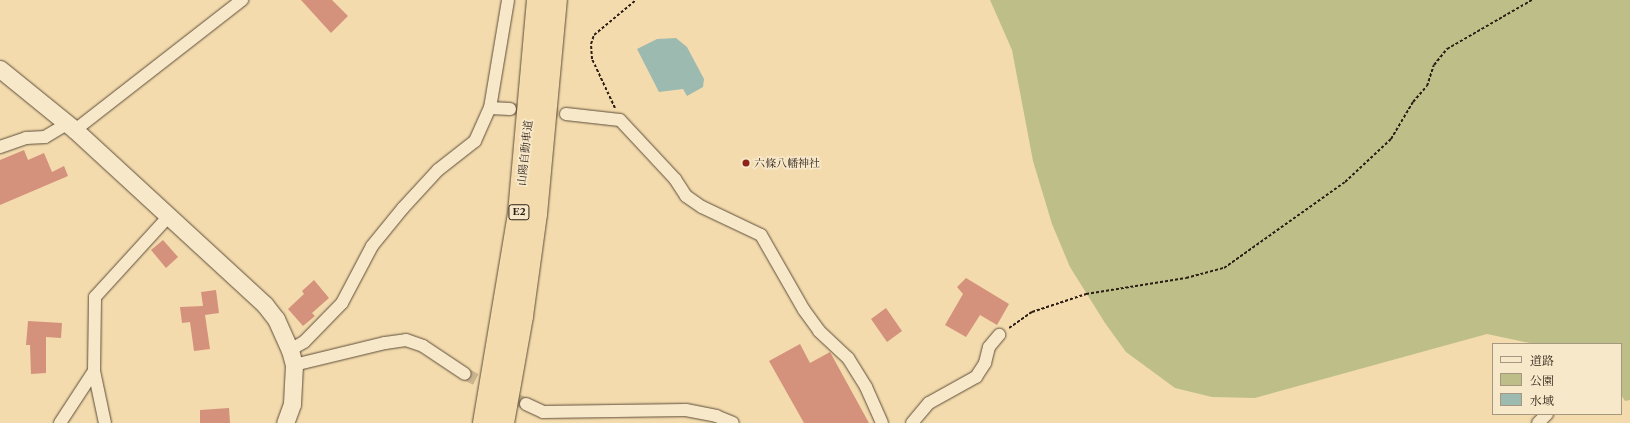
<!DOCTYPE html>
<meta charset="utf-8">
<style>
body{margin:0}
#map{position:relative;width:1630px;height:423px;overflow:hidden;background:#f3dbad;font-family:"Libre Caslon Text","Noto Serif JP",serif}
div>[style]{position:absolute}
.green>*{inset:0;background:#bebf88}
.water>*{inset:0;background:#9dbab1}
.building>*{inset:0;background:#d4917c}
.street-tunnel>*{height:12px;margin-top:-6px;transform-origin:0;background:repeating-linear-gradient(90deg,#cbb58e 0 12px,transparent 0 18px)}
.path>*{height:2px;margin-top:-1px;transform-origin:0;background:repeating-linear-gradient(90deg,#2c1e14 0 3px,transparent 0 5px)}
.roads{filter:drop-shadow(0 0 1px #5e4d3a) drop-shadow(0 0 1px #5e4d3a)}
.street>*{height:12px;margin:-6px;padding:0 6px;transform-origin:6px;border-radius:6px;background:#f7e8ca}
.secondary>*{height:17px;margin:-8.5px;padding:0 8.5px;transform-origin:8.5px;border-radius:8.5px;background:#f7e8ca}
.highway>*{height:22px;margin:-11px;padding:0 11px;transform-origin:11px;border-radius:11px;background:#f3dbad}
.dots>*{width:11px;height:11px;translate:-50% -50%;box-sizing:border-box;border:2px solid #f7e8ca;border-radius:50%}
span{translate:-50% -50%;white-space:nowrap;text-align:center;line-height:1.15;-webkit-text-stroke:3.5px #f7e8ca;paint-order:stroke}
.shield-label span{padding:1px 3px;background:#f7e8ca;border:1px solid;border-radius:3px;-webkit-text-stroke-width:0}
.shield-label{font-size:10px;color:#2c1e14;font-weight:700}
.street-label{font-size:11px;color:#2c1e14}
.poi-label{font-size:11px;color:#2c1e14}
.left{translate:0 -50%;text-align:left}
.legend{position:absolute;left:1492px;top:343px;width:130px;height:72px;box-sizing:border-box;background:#f7e8ca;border:1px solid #a69781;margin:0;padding:5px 7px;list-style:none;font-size:12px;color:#2c1e14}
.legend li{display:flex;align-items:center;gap:8px;height:20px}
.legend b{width:20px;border:1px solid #a69781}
</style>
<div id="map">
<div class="green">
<div style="clip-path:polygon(990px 0,1630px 0,1630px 400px,1625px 401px,1621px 395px,1621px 344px,1534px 344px,1487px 334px,1255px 398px,1212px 397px,1175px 388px,1126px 352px,1105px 323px,1070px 267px,1052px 224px,1033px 161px,1012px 50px)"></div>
</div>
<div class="water">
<div style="clip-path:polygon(676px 38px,687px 47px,704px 79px,703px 87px,687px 96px,683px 89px,659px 92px,637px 49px,657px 39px)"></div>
</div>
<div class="building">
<div style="clip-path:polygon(301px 0,332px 0,348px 16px,331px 33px)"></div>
<div style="clip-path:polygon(24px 150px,28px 160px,44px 153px,52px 172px,64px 166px,68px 176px,0 205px,0 160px)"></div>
<div style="clip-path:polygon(163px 240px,178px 257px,166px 268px,151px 250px)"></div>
<div style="clip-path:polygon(966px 278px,1009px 304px,997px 325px,980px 315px,966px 337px,945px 325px,963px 294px,957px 287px)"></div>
<div style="clip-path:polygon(314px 280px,329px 298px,312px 313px,315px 316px,303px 326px,288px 309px,304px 294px,302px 291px)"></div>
<div style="clip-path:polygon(216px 290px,219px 313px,205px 315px,210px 349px,194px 351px,190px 322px,182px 323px,180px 307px,203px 306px,201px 292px)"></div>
<div style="clip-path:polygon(886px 308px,902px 331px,887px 342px,871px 319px)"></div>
<div style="clip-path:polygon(28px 321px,62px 323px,61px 338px,46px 337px,46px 373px,31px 374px,30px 345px,26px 345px)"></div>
<div style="clip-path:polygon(800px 344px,810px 363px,830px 352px,869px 423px,804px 423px,769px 361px)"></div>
<div style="clip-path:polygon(229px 408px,230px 423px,200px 423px,200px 410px)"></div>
</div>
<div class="street-tunnel">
<div style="left:510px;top:109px;width:56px;rotate:5.1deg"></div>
<div style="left:465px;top:374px;width:68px;rotate:26.2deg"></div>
</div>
<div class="path">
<div style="left:615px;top:108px;width:54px;rotate:-115.1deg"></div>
<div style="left:592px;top:59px;width:15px;rotate:-94deg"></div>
<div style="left:591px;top:44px;width:9px;rotate:-72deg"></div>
<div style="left:594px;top:35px;width:55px;rotate:-39.8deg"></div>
<div style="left:1009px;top:328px;width:28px;rotate:-35deg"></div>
<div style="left:1032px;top:312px;width:57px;rotate:-18.4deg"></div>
<div style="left:1086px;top:294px;width:101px;rotate:-9.1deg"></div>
<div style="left:1186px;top:278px;width:39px;rotate:-15deg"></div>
<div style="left:1224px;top:268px;width:148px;rotate:-35.4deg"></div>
<div style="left:1345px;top:182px;width:63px;rotate:-43.1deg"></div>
<div style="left:1391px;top:139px;width:43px;rotate:-59.3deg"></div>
<div style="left:1413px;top:102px;width:21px;rotate:-49deg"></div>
<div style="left:1427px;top:86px;width:22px;rotate:-72deg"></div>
<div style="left:1434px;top:65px;width:21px;rotate:-51deg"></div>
<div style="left:1447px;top:49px;width:98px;rotate:-30deg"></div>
</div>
<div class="roads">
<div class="street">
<div style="left:490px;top:108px;width:20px;rotate:3deg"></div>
<div style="left:566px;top:114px;width:54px;rotate:6.3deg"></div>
<div style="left:620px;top:120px;width:81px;rotate:47deg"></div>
<div style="left:675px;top:179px;width:20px;rotate:57deg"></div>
<div style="left:686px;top:196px;width:19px;rotate:35deg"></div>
<div style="left:702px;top:207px;width:65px;rotate:25.4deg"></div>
<div style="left:761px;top:235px;width:86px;rotate:60.2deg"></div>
<div style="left:804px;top:310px;width:26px;rotate:54deg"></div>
<div style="left:819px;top:331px;width:40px;rotate:43deg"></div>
<div style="left:848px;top:358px;width:34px;rotate:58deg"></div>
<div style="left:866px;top:387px;width:39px;rotate:66deg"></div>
<div style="left:75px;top:130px;width:212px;rotate:-37.9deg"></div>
<div style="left:0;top:147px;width:28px;rotate:-19deg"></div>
<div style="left:26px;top:138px;width:19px;rotate:-3deg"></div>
<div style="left:45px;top:137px;width:26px;rotate:-31deg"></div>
<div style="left:290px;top:350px;width:16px;rotate:-30deg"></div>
<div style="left:304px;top:342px;width:54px;rotate:-45.7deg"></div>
<div style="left:342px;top:303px;width:64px;rotate:-62.2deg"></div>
<div style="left:372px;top:246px;width:49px;rotate:-50.8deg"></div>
<div style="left:403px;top:208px;width:52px;rotate:-47.4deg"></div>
<div style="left:438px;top:170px;width:47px;rotate:-38.1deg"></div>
<div style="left:475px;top:141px;width:36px;rotate:-66deg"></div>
<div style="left:490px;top:108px;width:109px;rotate:-80.5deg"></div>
<div style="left:294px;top:365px;width:94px;rotate:-13.6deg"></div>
<div style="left:385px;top:343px;width:21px;rotate:-8deg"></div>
<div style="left:406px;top:340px;width:18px;rotate:19deg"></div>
<div style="left:423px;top:346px;width:50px;rotate:33.7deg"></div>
<div style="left:94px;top:371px;width:53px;rotate:78.1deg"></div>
<div style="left:526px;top:404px;width:19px;rotate:25deg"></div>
<div style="left:543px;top:412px;width:143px;rotate:-0.8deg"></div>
<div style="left:686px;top:410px;width:31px;rotate:11deg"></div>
<div style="left:716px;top:416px;width:18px;rotate:22deg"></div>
<div style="left:60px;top:423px;width:62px;rotate:-56.8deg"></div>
<div style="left:94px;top:371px;width:74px;rotate:-89.2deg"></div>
<div style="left:95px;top:297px;width:110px;rotate:-47.6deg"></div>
<div style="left:912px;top:423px;width:26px;rotate:-50deg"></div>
<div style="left:929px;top:403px;width:54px;rotate:-29deg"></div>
<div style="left:976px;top:377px;width:17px;rotate:-57deg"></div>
<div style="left:985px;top:363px;width:16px;rotate:-76deg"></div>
<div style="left:989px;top:347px;width:16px;rotate:-50deg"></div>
<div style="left:1538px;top:423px;width:13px;rotate:-45deg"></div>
</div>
<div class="secondary">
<div style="left:0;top:69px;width:97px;rotate:39.1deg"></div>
<div style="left:75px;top:130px;width:258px;rotate:42.6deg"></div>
<div style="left:265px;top:305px;width:18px;rotate:52deg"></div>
<div style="left:276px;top:319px;width:34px;rotate:66deg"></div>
<div style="left:290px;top:350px;width:16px;rotate:75deg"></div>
<div style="left:294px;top:365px;width:39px;rotate:93deg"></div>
<div style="left:292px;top:404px;width:20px;rotate:110deg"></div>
</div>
<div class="highway">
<div style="left:484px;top:423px;width:213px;rotate:-80.5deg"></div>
<div style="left:519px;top:213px;width:214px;rotate:-84.9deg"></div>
<div style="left:503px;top:423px;width:109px;rotate:-79.9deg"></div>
<div style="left:522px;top:316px;width:103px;rotate:-82.2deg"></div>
<div style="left:536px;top:214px;width:215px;rotate:-84.7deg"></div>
</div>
</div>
<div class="dots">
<div style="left:746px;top:163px;background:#8f2418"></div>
</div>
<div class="shield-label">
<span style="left:519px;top:212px">E2</span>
</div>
<div class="street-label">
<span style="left:525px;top:153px;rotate:-84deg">山陽自動車道</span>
</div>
<div class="poi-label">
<span class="left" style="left:754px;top:163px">六條八幡神社</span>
</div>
<ul class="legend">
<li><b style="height:5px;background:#f7e8ca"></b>道路</li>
<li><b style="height:11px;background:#bebf88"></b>公園</li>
<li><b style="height:11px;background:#9dbab1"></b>水域</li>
</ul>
</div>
